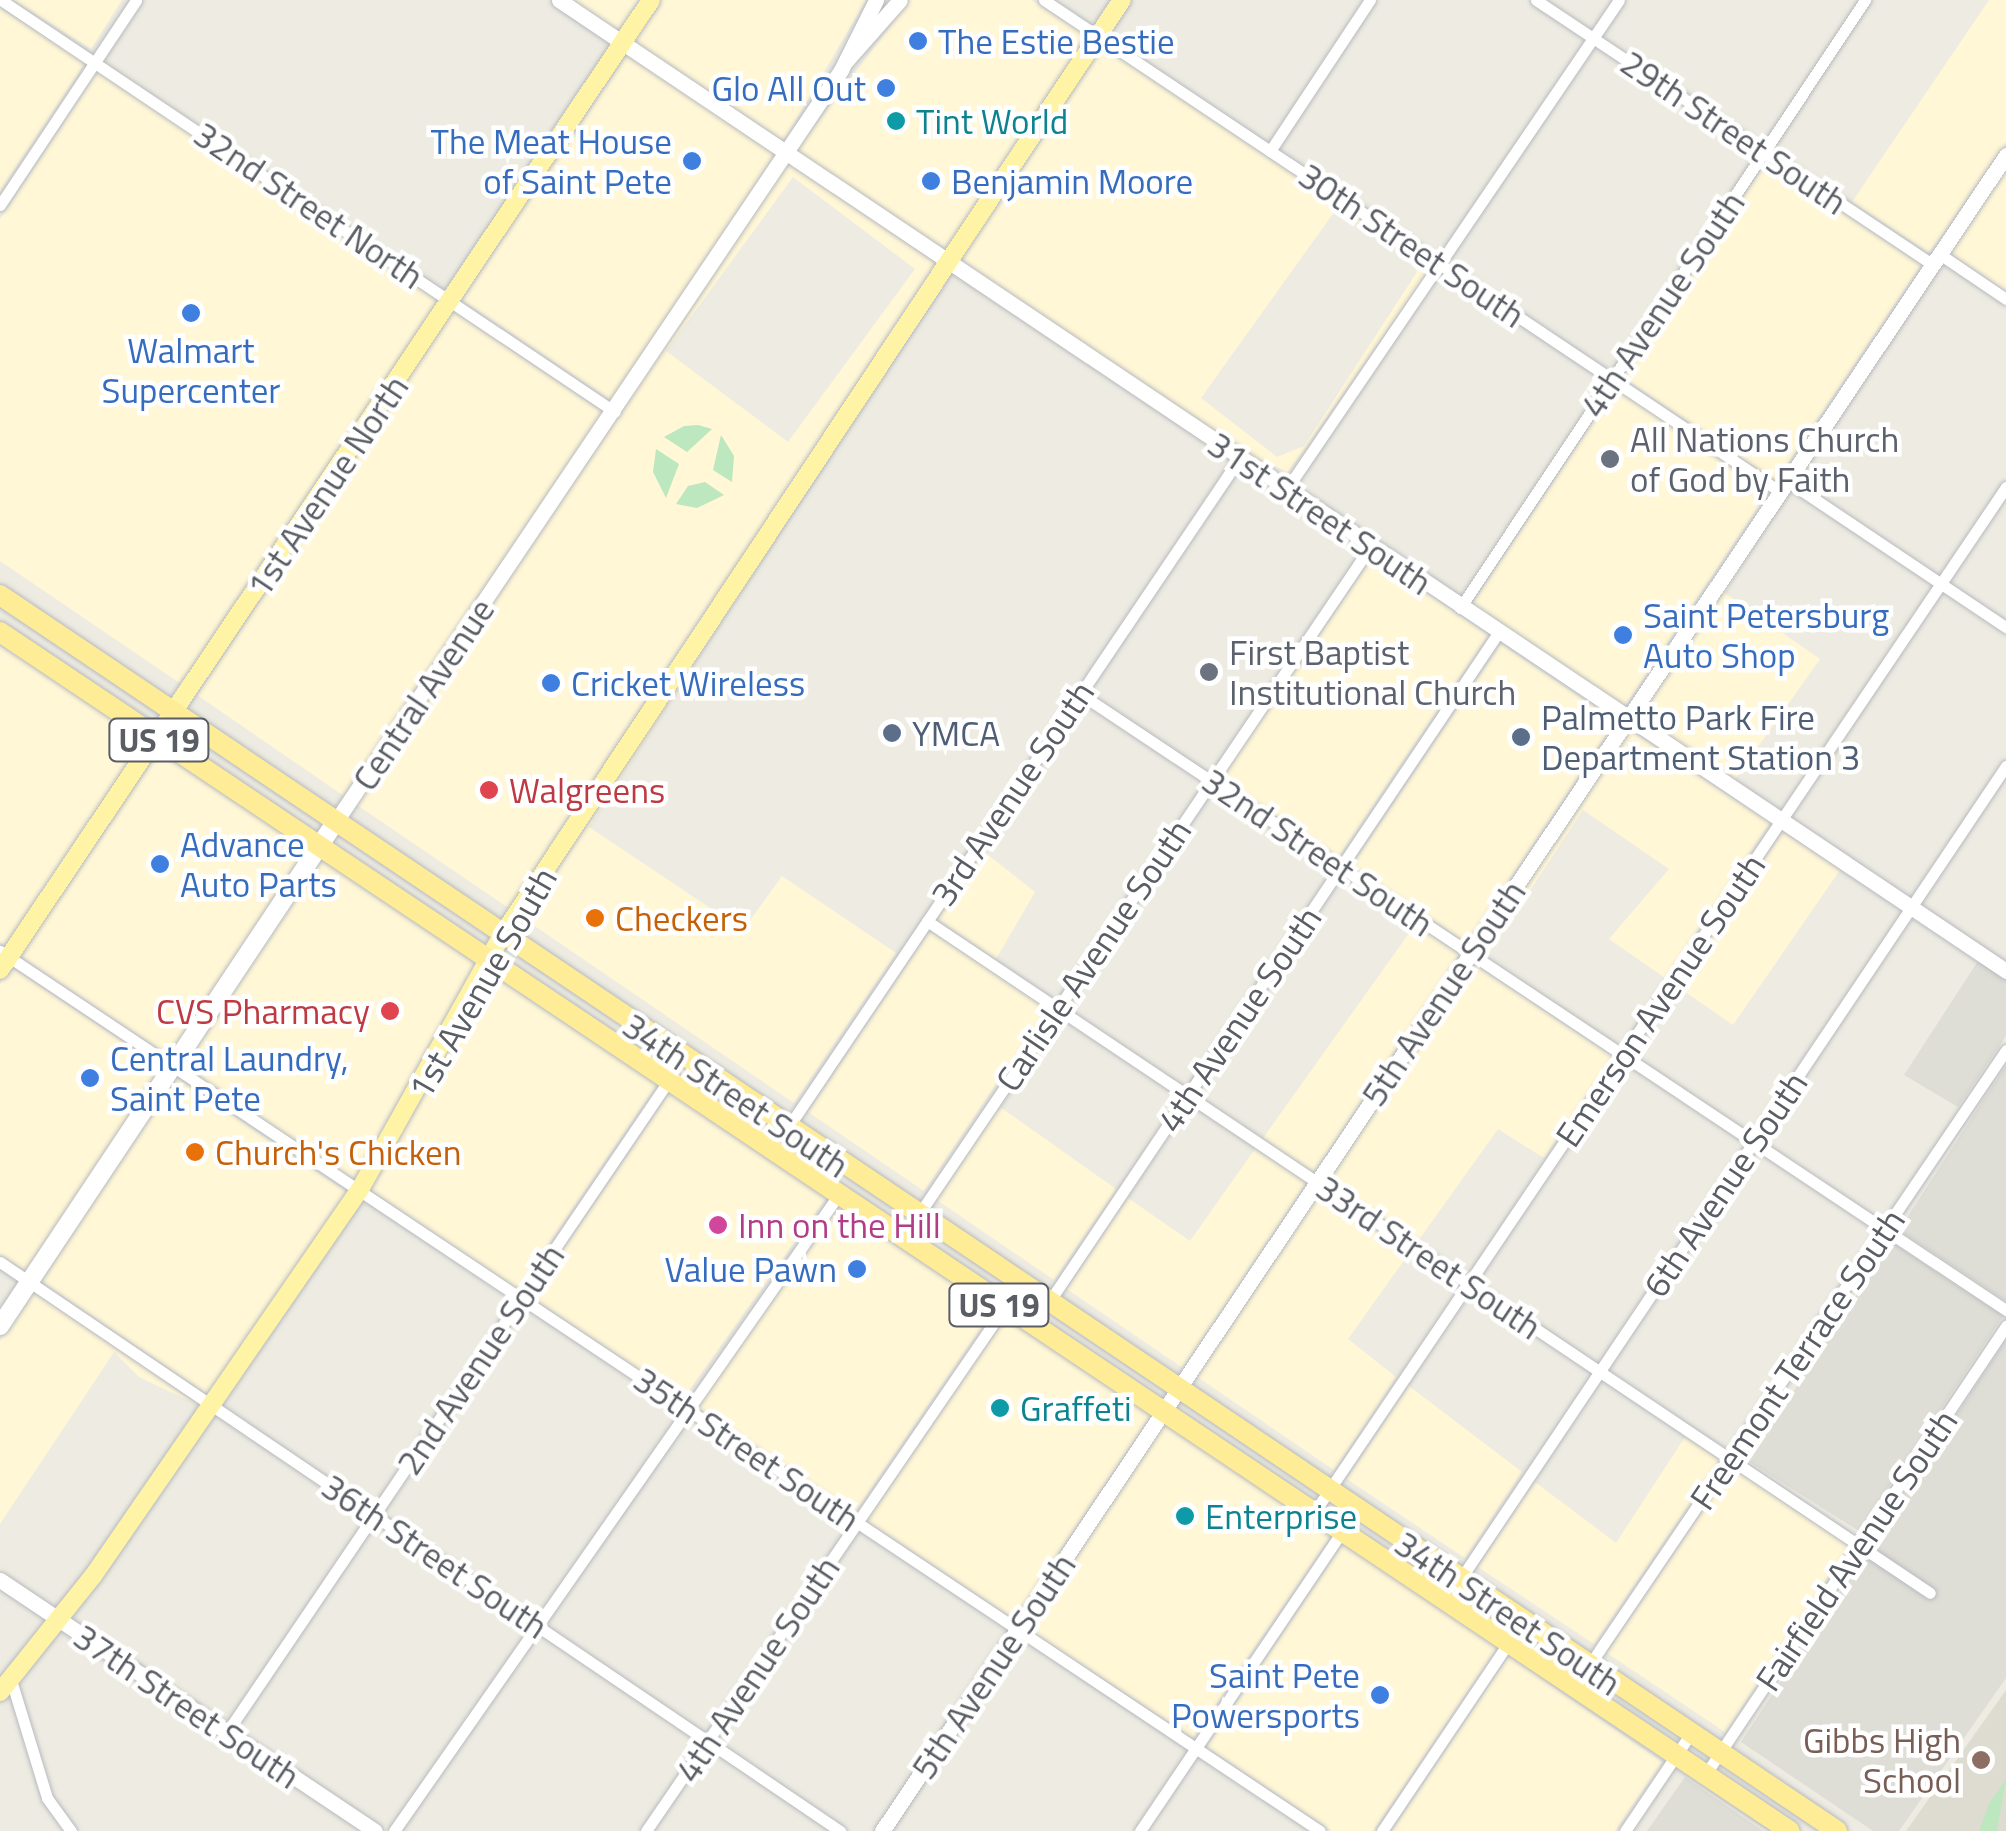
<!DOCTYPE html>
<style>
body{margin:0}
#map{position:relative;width:2006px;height:1831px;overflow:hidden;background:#eeece2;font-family:"Titillium Web",sans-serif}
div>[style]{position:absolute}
.commercial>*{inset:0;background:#fff7d6}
.industrial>*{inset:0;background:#deddd6}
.education>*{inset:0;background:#dedbd1}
.green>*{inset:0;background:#bde7be}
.roads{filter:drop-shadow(0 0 2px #b7babf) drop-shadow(0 0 2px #b7babf)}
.minor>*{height:11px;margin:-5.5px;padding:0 5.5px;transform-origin:5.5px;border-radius:5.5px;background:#fff}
.tertiary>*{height:15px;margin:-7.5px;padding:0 7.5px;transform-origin:7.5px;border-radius:7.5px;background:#fff}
.secondary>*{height:18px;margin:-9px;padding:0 9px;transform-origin:9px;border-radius:9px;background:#fff}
.primary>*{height:18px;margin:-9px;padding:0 9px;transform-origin:9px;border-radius:9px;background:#fff4a6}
.trunk>*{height:20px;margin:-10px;padding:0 10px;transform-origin:10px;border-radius:10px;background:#ffec97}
.dots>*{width:28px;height:28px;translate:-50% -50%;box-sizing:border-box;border:5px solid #fff;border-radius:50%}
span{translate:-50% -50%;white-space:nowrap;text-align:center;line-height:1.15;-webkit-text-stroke:9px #fff;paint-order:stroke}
.shield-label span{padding:2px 8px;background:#fff;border:2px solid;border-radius:8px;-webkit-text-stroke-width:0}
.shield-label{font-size:32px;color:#5a5e64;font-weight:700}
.shop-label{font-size:35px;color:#366cbe}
.left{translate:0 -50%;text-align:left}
.right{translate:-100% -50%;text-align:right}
.culture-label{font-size:35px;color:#0d838f}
.street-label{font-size:35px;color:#5a5e64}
.worship-label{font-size:35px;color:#5b616d}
.service-label{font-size:35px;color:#4e5e75}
.health-label{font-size:35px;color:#be3a42}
.food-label{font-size:35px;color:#c56008}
.hotel-label{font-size:35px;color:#b23c85}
.education-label{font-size:35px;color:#785e54}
</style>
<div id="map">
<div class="commercial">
<div style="clip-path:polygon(14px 0,122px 0,91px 49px)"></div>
<div style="clip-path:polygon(571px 0,641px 0,620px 32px)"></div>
<div style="clip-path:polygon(660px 0,866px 0,783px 142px,633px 41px)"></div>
<div style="clip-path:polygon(910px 0,1031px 0,1088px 36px,944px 252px,796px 151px)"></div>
<div style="clip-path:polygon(1989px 0,2006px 0,2006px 142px,1929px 253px,1852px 202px)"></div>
<div style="clip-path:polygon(0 8px,85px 63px,0 191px)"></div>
<div style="clip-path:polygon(evenodd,1101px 45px,1431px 267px,1288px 472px,1242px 452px,957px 261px,1101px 45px,1337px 208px,1412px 258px,1417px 272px,1304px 446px,1277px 457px,1201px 398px,1337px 208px)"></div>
<div style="clip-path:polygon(627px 54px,775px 154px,612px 401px,461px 299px)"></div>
<div style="clip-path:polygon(98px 71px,440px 302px,184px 686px,0 561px,0 219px)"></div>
<div style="clip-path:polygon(1767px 162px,1921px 265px,1776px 481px,1623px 377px)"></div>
<div style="clip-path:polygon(evenodd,788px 163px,937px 264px,510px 909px,357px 805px,788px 163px,793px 177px,915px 269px,788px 442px,666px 351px,793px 177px)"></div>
<div style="clip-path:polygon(2006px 169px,2006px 291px,1948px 252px)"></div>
<div style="clip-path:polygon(453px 311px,604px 413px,344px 796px,197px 695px)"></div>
<div style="clip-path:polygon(1615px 389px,1768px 492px,1623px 709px,1471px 606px)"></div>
<div style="clip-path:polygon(1789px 491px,1725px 593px,1820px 659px,1733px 782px,1636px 718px)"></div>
<div style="clip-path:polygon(804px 495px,589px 827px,743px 930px,782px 876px,896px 953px,794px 1103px,523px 918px)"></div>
<div style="clip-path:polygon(1373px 557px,1488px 635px,1338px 857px,1221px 779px)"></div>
<div style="clip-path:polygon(0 641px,147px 741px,6px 947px,0 942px)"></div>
<div style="clip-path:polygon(1501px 644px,1615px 721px,1467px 943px,1352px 866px)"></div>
<div style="clip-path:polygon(1629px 730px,1770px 823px,1665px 978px,1609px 939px,1669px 869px,1583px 810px,1487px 956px,1480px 952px)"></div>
<div style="clip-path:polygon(160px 750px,308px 849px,171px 1057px,19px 955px)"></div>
<div style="clip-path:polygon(1783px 832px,1840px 870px,1733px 1025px,1678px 987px)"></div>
<div style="clip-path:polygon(983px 851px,1035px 892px,996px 959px,938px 919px)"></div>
<div style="clip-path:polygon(321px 858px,478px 965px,356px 1181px,184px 1066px)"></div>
<div style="clip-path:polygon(1415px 925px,1459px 954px,1314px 1172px,1263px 1138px)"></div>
<div style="clip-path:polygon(930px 931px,1047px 1009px,924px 1191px,808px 1112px)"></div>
<div style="clip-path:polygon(1472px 963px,1612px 1056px,1544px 1158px,1498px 1129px,1418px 1241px,1327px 1180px)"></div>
<div style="clip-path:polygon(11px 967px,163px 1069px,27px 1272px,0 1254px,0 984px)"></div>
<div style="clip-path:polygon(491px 974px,657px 1084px,518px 1289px,369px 1189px)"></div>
<div style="clip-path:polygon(176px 1078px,348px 1193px,210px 1396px,40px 1280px)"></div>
<div style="clip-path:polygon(670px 1093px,826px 1198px,683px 1399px,531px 1297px)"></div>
<div style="clip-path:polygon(1000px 1107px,1116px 1189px,1054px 1280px,937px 1200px)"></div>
<div style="clip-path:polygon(1255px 1149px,1306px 1183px,1183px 1368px,1067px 1289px,1128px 1198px,1190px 1241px)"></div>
<div style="clip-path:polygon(1319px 1192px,1410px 1252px,1348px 1339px,1396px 1377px,1334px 1470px,1196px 1376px)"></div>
<div style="clip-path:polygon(839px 1207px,993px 1310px,854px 1513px,696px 1407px)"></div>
<div style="clip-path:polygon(33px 1292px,202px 1407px,139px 1377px,114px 1352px,0 1524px,0 1341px)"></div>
<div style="clip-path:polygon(1006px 1318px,1151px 1415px,1014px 1619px,867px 1521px)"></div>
<div style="clip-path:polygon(1409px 1386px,1522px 1472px,1465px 1558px,1347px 1479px)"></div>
<div style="clip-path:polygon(1164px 1424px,1331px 1535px,1193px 1738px,1027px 1628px)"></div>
<div style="clip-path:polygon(1685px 1437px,1719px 1460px,1594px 1644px,1478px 1567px,1535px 1482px,1616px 1543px)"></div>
<div style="clip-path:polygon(1732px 1468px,1848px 1546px,1725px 1732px,1607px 1653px)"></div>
<div style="clip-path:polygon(1344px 1543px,1497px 1647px,1373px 1831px,1332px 1831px,1207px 1747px)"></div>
<div style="clip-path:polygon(1509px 1656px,1662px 1762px,1615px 1831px,1392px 1831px)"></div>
</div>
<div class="industrial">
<div style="clip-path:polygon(1978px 961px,2006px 979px,2006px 1036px,1958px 1107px,1904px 1075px)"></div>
<div style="clip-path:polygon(2006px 1065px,2006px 1301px,1899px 1230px)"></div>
<div style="clip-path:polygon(1891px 1242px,2003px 1316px,1859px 1531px,1748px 1461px)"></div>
<div style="clip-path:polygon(2006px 1340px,2006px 1678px,1899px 1831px,1873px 1831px,1741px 1742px)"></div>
<div style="clip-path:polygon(1685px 1777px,1763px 1831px,1647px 1831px)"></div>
</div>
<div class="education">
<div style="clip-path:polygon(2006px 1690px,2006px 1831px,1906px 1831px)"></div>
</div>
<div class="green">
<div style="clip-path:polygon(684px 426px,698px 425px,712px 429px,687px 452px,664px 437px)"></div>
<div style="clip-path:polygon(721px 435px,734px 456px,732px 482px,713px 470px)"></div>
<div style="clip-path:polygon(656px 449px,679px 464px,666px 498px,653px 472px)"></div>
<div style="clip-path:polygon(705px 482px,724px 495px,697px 508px,676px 504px,688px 486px)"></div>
<div style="clip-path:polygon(2006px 1779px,1997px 1831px,1979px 1831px,1989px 1804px)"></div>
</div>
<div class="roads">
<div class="minor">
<div style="left:1px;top:0;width:739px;rotate:33.86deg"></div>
<div style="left:1044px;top:0;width:884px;rotate:33.74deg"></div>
<div style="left:1536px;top:0;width:475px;rotate:33.7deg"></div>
<div style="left:1270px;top:151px;width:181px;rotate:-56.5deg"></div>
<div style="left:0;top:205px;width:246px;rotate:-56.4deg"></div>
<div style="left:1938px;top:253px;width:82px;rotate:34.1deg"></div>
<div style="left:1786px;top:480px;width:265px;rotate:33.8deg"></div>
<div style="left:1286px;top:490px;width:592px;rotate:-55.8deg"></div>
<div style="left:1460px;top:608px;width:731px;rotate:-56.33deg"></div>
<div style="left:1079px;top:693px;width:1114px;rotate:33.65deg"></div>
<div style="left:927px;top:921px;width:1207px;rotate:33.82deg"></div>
<div style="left:0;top:951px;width:1586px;rotate:33.69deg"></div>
<div style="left:787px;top:1129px;width:808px;rotate:-56deg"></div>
<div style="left:919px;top:1214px;width:805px;rotate:-55.93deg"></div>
<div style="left:0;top:1262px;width:1015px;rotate:34.11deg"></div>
<div style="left:1049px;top:1302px;width:806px;rotate:-56.13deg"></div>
<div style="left:1313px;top:1514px;width:1239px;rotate:-55.99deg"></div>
<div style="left:1445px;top:1602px;width:1007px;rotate:-56.14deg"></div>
<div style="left:1588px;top:1667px;width:745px;rotate:-55.88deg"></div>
<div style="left:11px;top:1680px;width:123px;rotate:73deg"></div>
<div style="left:47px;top:1798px;width:41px;rotate:54deg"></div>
<div style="left:225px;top:1735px;width:788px;rotate:-55.87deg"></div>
<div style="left:1705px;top:1775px;width:541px;rotate:-56.16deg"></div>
<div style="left:394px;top:1831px;width:773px;rotate:-55.06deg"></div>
<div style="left:646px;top:1831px;width:634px;rotate:-55.61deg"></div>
<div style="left:1140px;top:1831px;width:386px;rotate:-56deg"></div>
<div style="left:1382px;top:1831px;width:251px;rotate:-56.1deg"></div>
<div style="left:1625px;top:1831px;width:118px;rotate:-56deg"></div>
</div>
<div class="tertiary">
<div style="left:559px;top:0;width:1743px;rotate:33.86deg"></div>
<div style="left:846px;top:61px;width:81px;rotate:-48.5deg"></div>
<div style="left:334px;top:824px;width:909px;rotate:-56.08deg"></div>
<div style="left:841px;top:70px;width:78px;rotate:-63.4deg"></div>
<div style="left:0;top:1580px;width:451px;rotate:33.8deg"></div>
<div style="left:882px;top:1831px;width:2018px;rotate:-56.15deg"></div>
</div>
<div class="secondary">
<div style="left:0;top:1326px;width:603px;rotate:-56.36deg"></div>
</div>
<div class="primary">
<div style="left:0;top:970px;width:1168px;rotate:-56.13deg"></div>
<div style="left:0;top:1692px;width:149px;rotate:-51.3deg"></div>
<div style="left:93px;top:1576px;width:468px;rotate:-55.4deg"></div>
<div style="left:359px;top:1191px;width:291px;rotate:-60.8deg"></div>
<div style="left:501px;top:937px;width:1124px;rotate:-56.47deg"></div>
</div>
<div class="trunk">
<div style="left:0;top:595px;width:2214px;rotate:33.93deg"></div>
<div style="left:0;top:632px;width:2154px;rotate:33.82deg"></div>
</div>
</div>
<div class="dots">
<div style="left:918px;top:41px;background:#3f7fe0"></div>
<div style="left:886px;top:88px;background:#3f7fe0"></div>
<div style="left:896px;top:121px;background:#0f9aa8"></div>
<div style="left:692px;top:161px;background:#3f7fe0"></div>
<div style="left:931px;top:181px;background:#3f7fe0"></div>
<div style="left:191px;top:313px;background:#3f7fe0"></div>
<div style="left:1610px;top:459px;background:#6b7280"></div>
<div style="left:1623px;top:635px;background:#3f7fe0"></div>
<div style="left:1209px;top:672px;background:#6b7280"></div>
<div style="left:551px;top:683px;background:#3f7fe0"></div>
<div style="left:892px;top:733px;background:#5c6f8a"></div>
<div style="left:1521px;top:737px;background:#5c6f8a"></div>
<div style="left:489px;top:790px;background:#e0444e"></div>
<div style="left:160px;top:864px;background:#3f7fe0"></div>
<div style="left:595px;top:918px;background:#e8710a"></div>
<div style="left:390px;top:1011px;background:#e0444e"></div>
<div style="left:90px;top:1078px;background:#3f7fe0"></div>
<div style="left:195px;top:1152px;background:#e8710a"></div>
<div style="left:718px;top:1225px;background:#d1479c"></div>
<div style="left:857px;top:1269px;background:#3f7fe0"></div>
<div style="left:1000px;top:1408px;background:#0f9aa8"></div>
<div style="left:1185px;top:1516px;background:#0f9aa8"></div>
<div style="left:1380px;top:1695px;background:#3f7fe0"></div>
<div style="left:1981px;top:1760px;background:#8d6e63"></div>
</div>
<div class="shield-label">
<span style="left:159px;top:740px">US 19</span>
<span style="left:999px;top:1305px">US 19</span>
</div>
<div class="shop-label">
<span class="left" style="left:938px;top:41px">The Estie Bestie</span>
<span class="right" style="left:866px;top:88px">Glo All Out</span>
<span class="right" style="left:672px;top:161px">The Meat House<br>of Saint Pete</span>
<span class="left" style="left:951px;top:181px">Benjamin Moore</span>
<span style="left:191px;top:370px">Walmart<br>Supercenter</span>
<span class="left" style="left:1643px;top:635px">Saint Petersburg<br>Auto Shop</span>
<span class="left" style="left:571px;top:683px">Cricket Wireless</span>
<span class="left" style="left:180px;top:864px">Advance<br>Auto Parts</span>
<span class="left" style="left:110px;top:1078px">Central Laundry,<br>Saint Pete</span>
<span class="right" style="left:837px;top:1269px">Value Pawn</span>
<span class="right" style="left:1360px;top:1695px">Saint Pete<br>Powersports</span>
</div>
<div class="culture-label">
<span class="left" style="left:916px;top:121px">Tint World</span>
<span class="left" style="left:1020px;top:1408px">Graffeti</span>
<span class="left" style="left:1205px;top:1516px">Enterprise</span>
</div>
<div class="street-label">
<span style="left:1734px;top:132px;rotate:34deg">29th Street South</span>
<span style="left:309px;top:205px;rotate:34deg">32nd Street North</span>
<span style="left:1412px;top:245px;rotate:34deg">30th Street South</span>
<span style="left:1662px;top:304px;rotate:-56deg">4th Avenue South</span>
<span style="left:327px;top:486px;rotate:-56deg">1st Avenue North</span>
<span style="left:1320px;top:513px;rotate:34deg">31st Street South</span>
<span style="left:423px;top:694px;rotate:-56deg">Central Avenue</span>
<span style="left:1012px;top:793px;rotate:-56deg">3rd Avenue South</span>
<span style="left:1318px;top:852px;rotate:34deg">32nd Street South</span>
<span style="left:1093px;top:955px;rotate:-56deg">Carlisle Avenue South</span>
<span style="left:482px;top:983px;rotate:-60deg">1st Avenue South</span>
<span style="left:1443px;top:993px;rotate:-56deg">5th Avenue South</span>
<span style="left:1660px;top:1000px;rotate:-56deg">Emerson Avenue South</span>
<span style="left:1239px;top:1019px;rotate:-56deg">4th Avenue South</span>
<span style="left:736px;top:1095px;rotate:34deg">34th Street South</span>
<span style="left:1725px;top:1184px;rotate:-56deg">6th Avenue South</span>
<span style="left:1429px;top:1257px;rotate:34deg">33rd Street South</span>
<span style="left:480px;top:1359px;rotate:-56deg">2nd Avenue South</span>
<span style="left:1797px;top:1359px;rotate:-56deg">Freemont Terrace South</span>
<span style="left:747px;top:1449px;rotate:34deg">35th Street South</span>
<span style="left:1856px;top:1550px;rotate:-56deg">Fairfield Avenue South</span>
<span style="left:435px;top:1556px;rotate:34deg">36th Street South</span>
<span style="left:1508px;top:1613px;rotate:34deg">34th Street South</span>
<span style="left:993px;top:1666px;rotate:-56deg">5th Avenue South</span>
<span style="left:757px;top:1669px;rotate:-56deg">4th Avenue South</span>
<span style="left:187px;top:1706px;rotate:34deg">37th Street South</span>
</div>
<div class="worship-label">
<span class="left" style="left:1630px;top:459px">All Nations Church<br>of God by Faith</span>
<span class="left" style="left:1229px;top:672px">First Baptist<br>Institutional Church</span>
</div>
<div class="service-label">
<span class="left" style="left:1541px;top:737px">Palmetto Park Fire<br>Department Station 3</span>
<span class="left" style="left:912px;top:733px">YMCA</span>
</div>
<div class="health-label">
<span class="left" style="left:509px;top:790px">Walgreens</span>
<span class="right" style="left:370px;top:1011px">CVS Pharmacy</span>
</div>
<div class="food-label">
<span class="left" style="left:615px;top:918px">Checkers</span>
<span class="left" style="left:215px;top:1152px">Church's Chicken</span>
</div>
<div class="hotel-label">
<span class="left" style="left:738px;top:1225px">Inn on the Hill</span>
</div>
<div class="education-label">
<span class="right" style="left:1961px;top:1760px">Gibbs High<br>School</span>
</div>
</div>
